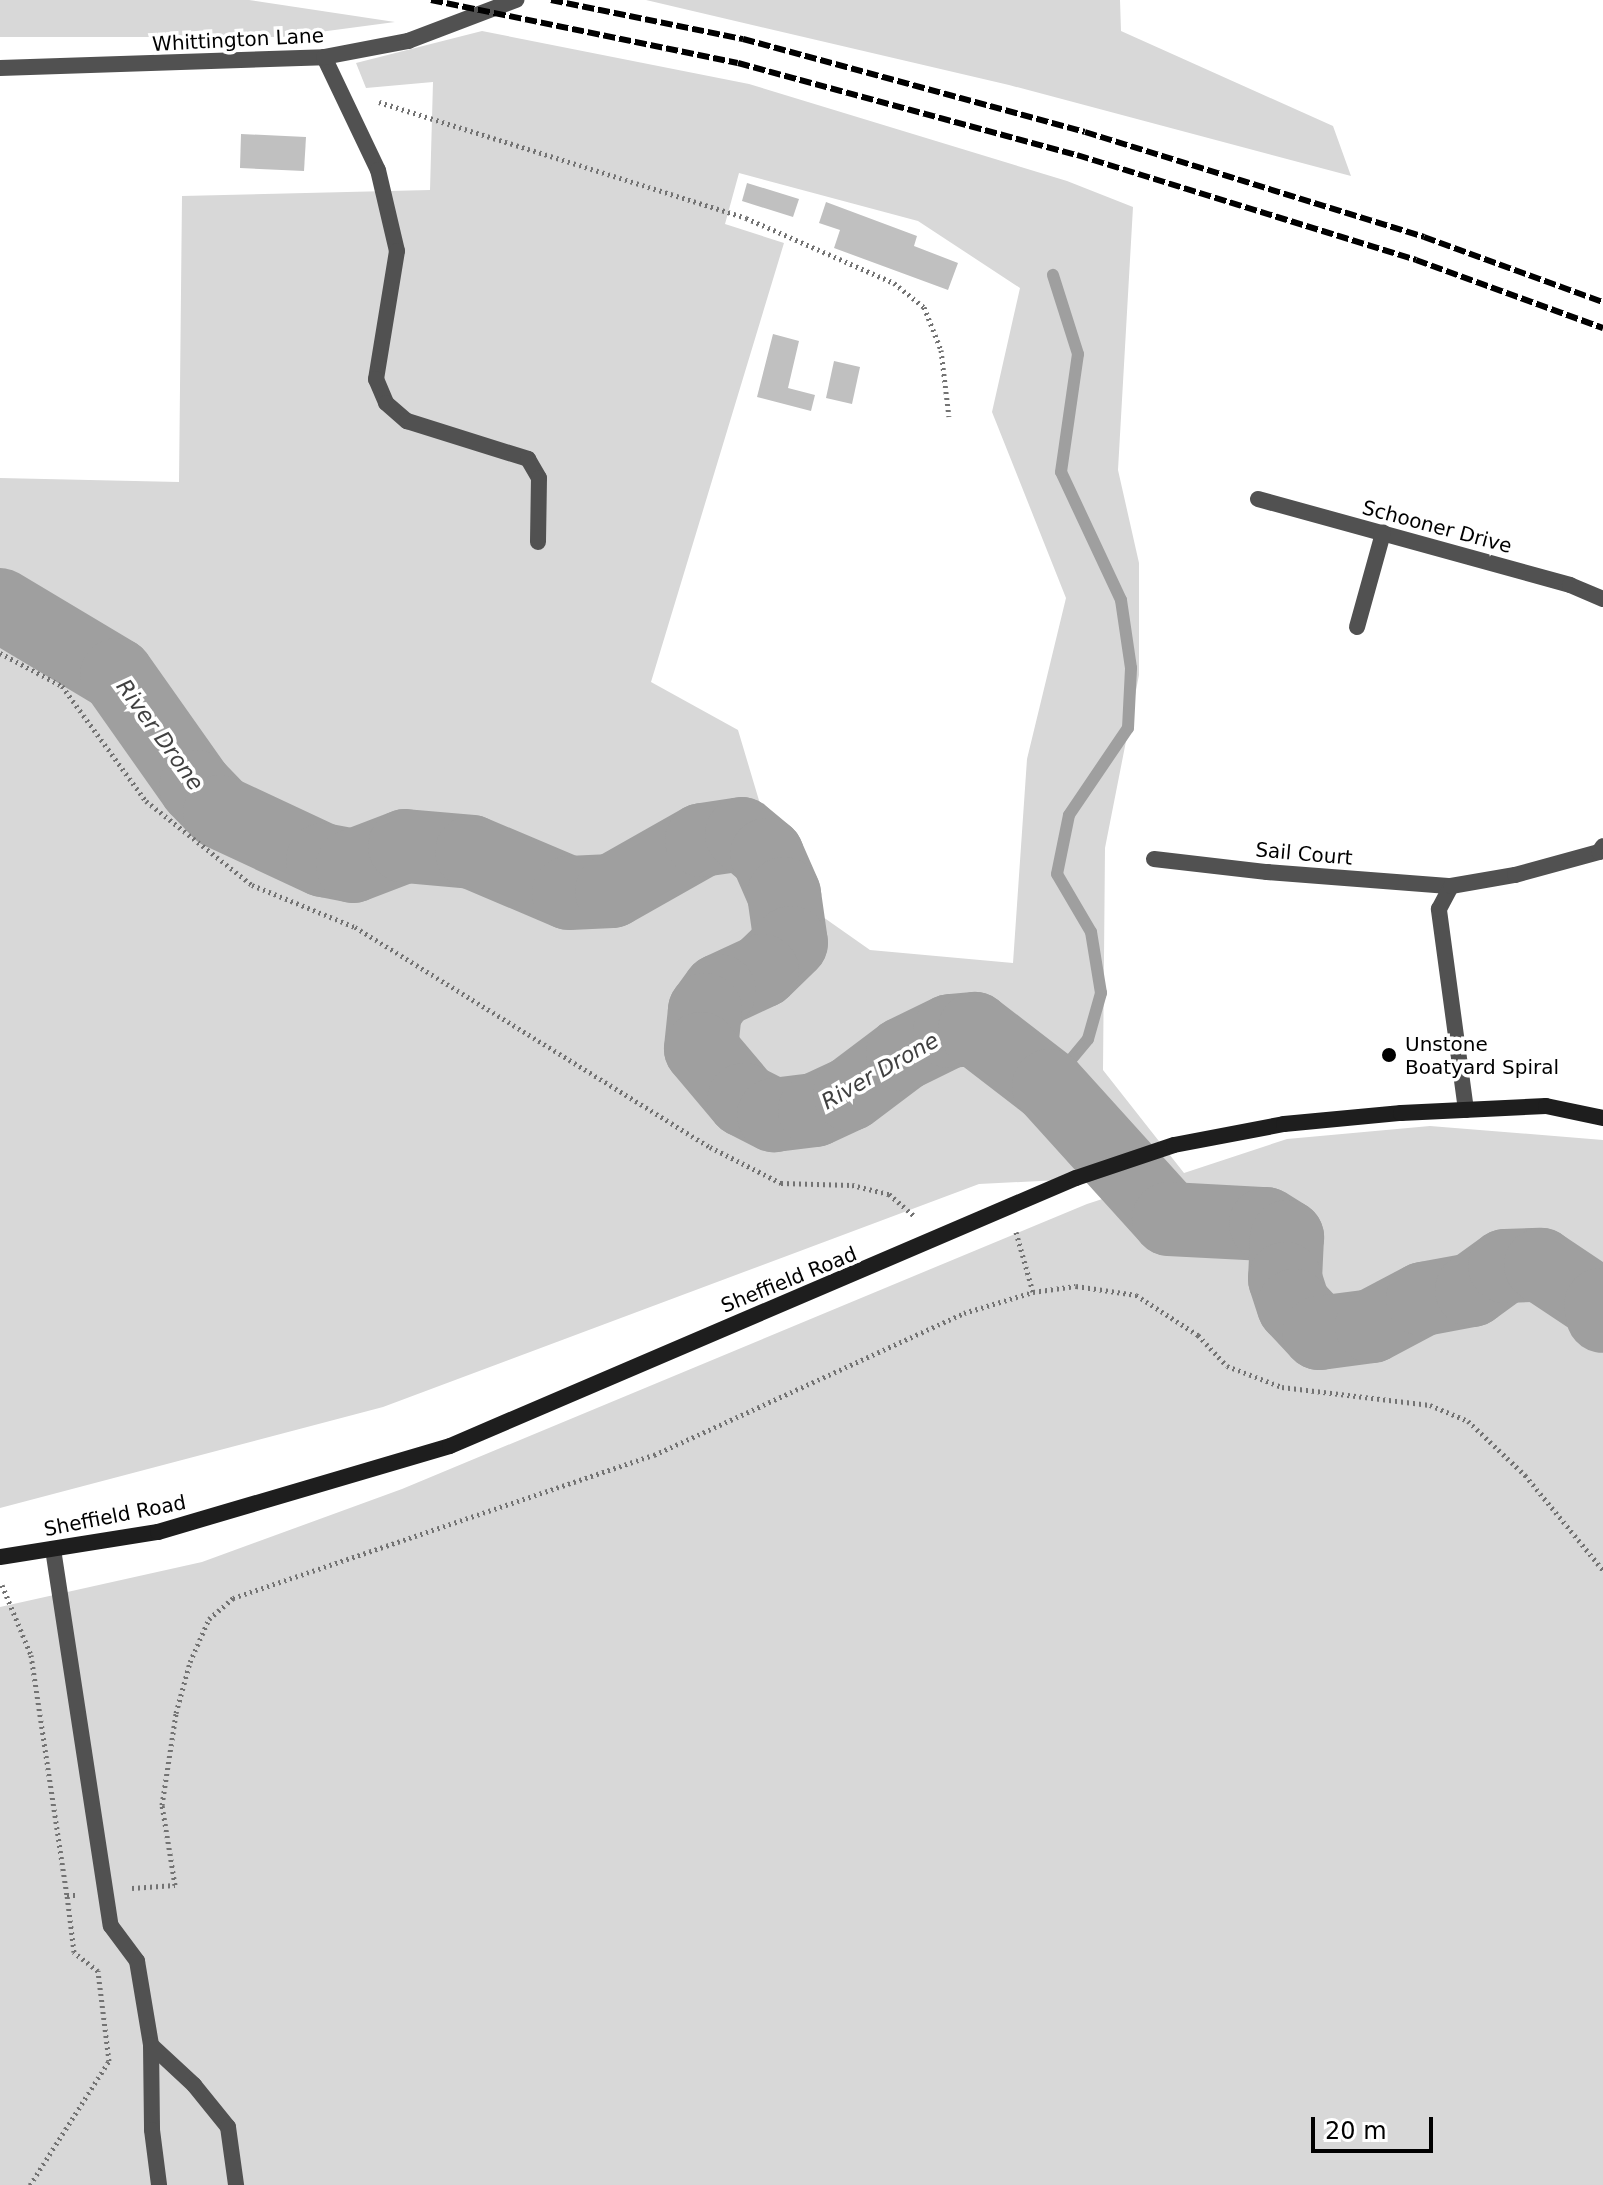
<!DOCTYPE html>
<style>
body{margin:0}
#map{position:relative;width:1603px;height:2185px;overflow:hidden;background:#fff;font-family:"DejaVu Sans",sans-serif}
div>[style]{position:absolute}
.green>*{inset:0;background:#d8d8d8}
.stream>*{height:12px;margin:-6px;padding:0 6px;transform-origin:6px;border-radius:6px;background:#9f9f9f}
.river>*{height:74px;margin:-37px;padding:0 37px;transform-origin:37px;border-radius:37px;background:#9f9f9f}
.building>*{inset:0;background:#c0c0c0}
.path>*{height:5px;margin-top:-2.5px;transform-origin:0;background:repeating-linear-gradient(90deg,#737373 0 2px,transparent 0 6px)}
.lane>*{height:16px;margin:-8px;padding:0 8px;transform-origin:8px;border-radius:8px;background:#515151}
.street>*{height:16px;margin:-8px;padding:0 8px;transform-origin:8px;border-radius:8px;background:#515151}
.secondary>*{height:16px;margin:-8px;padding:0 8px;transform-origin:8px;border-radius:8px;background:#1e1e1e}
.rail>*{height:6px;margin-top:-3px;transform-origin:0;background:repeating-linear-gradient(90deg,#000 0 12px,transparent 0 16px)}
.dots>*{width:22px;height:22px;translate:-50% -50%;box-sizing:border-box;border:4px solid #fff;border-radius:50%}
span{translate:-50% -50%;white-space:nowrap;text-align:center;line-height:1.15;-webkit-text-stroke:7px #fff;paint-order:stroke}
.street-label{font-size:20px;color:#000}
.poi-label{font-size:20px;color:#000}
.left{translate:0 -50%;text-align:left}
.water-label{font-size:22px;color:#404040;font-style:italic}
.scale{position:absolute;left:1311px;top:2117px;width:122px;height:36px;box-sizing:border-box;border:4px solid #000;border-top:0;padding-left:10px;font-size:24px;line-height:28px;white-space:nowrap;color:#000;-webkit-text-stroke:6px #fff;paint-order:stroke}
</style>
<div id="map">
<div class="green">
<div style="clip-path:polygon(0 0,249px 0,395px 22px,282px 37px,0 37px)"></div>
<div style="clip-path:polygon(646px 0,1120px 0,1121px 31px,1333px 126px,1351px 176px,1009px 85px)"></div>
<div style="clip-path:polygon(evenodd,482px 31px,749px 84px,1067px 181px,1133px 207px,1118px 470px,1139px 563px,1139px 675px,1105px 848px,1103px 1070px,1184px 1173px,1287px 1139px,1430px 1126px,1603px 1140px,1603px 2185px,0 2185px,0 1607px,202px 1562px,402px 1489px,1087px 1204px,1179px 1174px,979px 1184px,383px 1407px,0 1508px,0 478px,179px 482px,182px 196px,430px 190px,433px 82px,366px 88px,356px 63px,482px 31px,739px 173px,918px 221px,1020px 288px,992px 412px,1066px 598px,1027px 759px,1013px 963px,870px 950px,786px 891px,738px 730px,651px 682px,784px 243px,725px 224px,739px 173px)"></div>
</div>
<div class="stream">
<div style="left:1049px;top:1086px;width:61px;rotate:-50.3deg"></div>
<div style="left:1088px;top:1039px;width:48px;rotate:-74.2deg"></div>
<div style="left:1101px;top:993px;width:62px;rotate:-99.3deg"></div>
<div style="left:1091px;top:932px;width:67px;rotate:-120.4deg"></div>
<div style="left:1057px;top:874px;width:60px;rotate:-78.5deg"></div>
<div style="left:1069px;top:815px;width:105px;rotate:-55.9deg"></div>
<div style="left:1128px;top:728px;width:60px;rotate:-87.1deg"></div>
<div style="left:1131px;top:668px;width:69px;rotate:-98.4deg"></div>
<div style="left:1121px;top:600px;width:141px;rotate:-115.1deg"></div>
<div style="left:1061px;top:472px;width:119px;rotate:-81.8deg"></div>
<div style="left:1078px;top:354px;width:83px;rotate:-107.6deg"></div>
</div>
<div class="river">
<div style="left:0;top:605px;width:136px;rotate:30.9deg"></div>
<div style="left:117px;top:675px;width:137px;rotate:54.8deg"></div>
<div style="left:196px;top:787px;width:35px;rotate:46deg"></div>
<div style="left:220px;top:812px;width:114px;rotate:25deg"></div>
<div style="left:323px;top:860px;width:31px;rotate:11deg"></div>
<div style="left:353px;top:866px;width:56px;rotate:-21deg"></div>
<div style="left:405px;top:846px;width:67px;rotate:5.1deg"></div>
<div style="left:472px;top:852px;width:105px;rotate:22.9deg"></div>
<div style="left:569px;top:893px;width:43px;rotate:-2.7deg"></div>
<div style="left:612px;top:891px;width:103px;rotate:-29.5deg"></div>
<div style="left:702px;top:840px;width:40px;rotate:-8.5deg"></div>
<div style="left:742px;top:834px;width:33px;rotate:40deg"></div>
<div style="left:767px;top:855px;width:43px;rotate:66.4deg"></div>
<div style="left:784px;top:894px;width:49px;rotate:81.9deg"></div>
<div style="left:791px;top:943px;width:40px;rotate:136deg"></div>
<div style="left:762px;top:971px;width:47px;rotate:155.1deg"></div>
<div style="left:719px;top:991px;width:24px;rotate:126deg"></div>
<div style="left:705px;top:1010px;width:39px;rotate:96deg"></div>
<div style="left:701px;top:1049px;width:67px;rotate:49.9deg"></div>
<div style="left:744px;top:1100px;width:34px;rotate:27deg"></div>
<div style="left:774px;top:1115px;width:41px;rotate:-7deg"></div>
<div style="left:815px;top:1110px;width:38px;rotate:-25deg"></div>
<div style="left:850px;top:1094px;width:66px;rotate:-37deg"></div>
<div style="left:903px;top:1054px;width:52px;rotate:-26.1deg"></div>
<div style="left:950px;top:1031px;width:25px;rotate:-5deg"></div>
<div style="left:975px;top:1029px;width:93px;rotate:37.6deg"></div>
<div style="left:1049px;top:1086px;width:179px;rotate:47.9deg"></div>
<div style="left:1169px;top:1219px;width:97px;rotate:3deg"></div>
<div style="left:1266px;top:1224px;width:25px;rotate:32deg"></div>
<div style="left:1287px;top:1237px;width:42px;rotate:92.7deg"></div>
<div style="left:1285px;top:1279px;width:28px;rotate:72deg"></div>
<div style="left:1294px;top:1306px;width:37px;rotate:47deg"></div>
<div style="left:1319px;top:1333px;width:53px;rotate:-7.5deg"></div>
<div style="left:1372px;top:1326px;width:58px;rotate:-27.9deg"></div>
<div style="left:1423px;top:1299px;width:50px;rotate:-10.4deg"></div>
<div style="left:1472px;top:1290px;width:41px;rotate:-36deg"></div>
<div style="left:1505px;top:1266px;width:36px;rotate:-2deg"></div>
<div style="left:1541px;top:1265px;width:72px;rotate:33.7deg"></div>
<div style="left:1601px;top:1305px;width:11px;rotate:80deg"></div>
</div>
<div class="building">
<div style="clip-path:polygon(241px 134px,306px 137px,304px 171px,240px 168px)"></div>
<div style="clip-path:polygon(747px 183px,799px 199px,793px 217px,742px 201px)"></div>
<div style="clip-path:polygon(826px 202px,917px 236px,914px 246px,958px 263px,948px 290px,834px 248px,840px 230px,819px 223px)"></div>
<div style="clip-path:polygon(773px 334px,799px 341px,788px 388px,815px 395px,811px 411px,757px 397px)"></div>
<div style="clip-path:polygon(834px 361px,860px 367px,852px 404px,826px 398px)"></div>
</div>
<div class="path">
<div style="left:379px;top:102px;width:385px;rotate:17.5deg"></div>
<div style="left:746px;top:218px;width:162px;rotate:23.7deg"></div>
<div style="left:894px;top:283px;width:38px;rotate:39deg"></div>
<div style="left:924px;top:307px;width:46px;rotate:68.4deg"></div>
<div style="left:941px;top:350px;width:67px;rotate:83.2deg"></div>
<div style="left:0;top:653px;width:70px;rotate:28deg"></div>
<div style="left:62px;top:686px;width:142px;rotate:53.9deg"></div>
<div style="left:146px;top:801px;width:135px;rotate:38.4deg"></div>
<div style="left:252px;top:885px;width:111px;rotate:22.2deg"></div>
<div style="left:355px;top:927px;width:418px;rotate:31.8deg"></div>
<div style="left:710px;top:1147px;width:80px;rotate:26.9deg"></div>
<div style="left:781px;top:1183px;width:71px;rotate:1.6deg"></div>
<div style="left:852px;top:1185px;width:38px;rotate:14deg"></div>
<div style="left:889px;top:1194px;width:33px;rotate:41deg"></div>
<div style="left:1016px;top:1232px;width:62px;rotate:74.2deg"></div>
<div style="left:2px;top:1585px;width:76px;rotate:67.5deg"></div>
<div style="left:31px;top:1655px;width:243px;rotate:81.5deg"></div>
<div style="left:132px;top:1888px;width:43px;rotate:-4deg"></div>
<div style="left:175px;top:1885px;width:81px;rotate:-99.2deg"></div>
<div style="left:162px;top:1805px;width:93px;rotate:-81.3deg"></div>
<div style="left:176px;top:1713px;width:53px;rotate:-74.6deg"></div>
<div style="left:190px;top:1662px;width:47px;rotate:-66.2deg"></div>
<div style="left:209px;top:1619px;width:32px;rotate:-41deg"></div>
<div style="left:233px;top:1598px;width:445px;rotate:-18.8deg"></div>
<div style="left:654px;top:1455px;width:341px;rotate:-24.6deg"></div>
<div style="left:964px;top:1313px;width:72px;rotate:-16.9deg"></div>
<div style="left:1033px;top:1292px;width:43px;rotate:-7.9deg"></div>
<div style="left:1076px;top:1286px;width:61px;rotate:8.5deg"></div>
<div style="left:1136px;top:1295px;width:74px;rotate:32.8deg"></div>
<div style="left:1198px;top:1335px;width:42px;rotate:46.9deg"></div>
<div style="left:1227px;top:1366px;width:59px;rotate:20.9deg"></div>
<div style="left:1282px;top:1387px;width:149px;rotate:6.9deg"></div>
<div style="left:1430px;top:1405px;width:41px;rotate:22.8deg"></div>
<div style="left:1468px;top:1421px;width:79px;rotate:43.5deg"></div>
<div style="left:1525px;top:1475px;width:123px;rotate:50.6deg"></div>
<div style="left:30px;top:2185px;width:147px;rotate:-57.5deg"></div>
<div style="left:109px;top:2061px;width:91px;rotate:-97deg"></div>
<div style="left:98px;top:1971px;width:31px;rotate:-142deg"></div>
<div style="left:74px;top:1952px;width:57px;rotate:-97deg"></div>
<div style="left:67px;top:1895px;width:11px"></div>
</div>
<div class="lane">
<div style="left:324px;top:57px;width:125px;rotate:64.5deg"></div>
<div style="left:378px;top:170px;width:83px;rotate:76.8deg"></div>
<div style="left:397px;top:251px;width:130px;rotate:99.3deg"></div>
<div style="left:376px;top:379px;width:26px;rotate:67deg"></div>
<div style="left:386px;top:403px;width:28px;rotate:41deg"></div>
<div style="left:407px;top:421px;width:127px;rotate:17.4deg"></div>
<div style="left:528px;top:459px;width:22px;rotate:60deg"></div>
<div style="left:539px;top:478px;width:64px;rotate:90.9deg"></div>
<div style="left:1154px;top:859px;width:114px;rotate:6.6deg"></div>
<div style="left:53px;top:1549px;width:381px;rotate:81.3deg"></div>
<div style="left:111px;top:1926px;width:44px;rotate:53.4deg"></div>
<div style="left:137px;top:1961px;width:85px;rotate:80.5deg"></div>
<div style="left:151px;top:2045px;width:85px;rotate:89.3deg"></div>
<div style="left:152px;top:2130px;width:55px;rotate:82.7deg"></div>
<div style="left:151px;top:2045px;width:59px;rotate:42.9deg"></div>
<div style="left:194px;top:2085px;width:54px;rotate:51deg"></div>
<div style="left:228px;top:2127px;width:59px;rotate:82.1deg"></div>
</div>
<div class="street">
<div style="left:0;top:68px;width:324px;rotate:-1.9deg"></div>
<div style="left:324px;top:57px;width:86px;rotate:-10.8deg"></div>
<div style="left:408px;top:41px;width:116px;rotate:-20.8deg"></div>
<div style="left:1258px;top:499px;width:324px;rotate:15.4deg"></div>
<div style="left:1570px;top:585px;width:36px;rotate:23deg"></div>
<div style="left:1357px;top:627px;width:98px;rotate:-74.5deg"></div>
<div style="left:1267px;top:872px;width:185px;rotate:4.4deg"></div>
<div style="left:1466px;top:1110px;width:203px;rotate:-97.7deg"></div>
<div style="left:1439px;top:909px;width:26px;rotate:-62deg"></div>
<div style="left:1451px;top:886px;width:65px;rotate:-9.8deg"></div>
<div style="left:1515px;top:875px;width:87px;rotate:-15.3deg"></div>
<div style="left:1599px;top:852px;width:7px;rotate:-56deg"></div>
</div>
<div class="secondary">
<div style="left:0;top:1557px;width:160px;rotate:-9deg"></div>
<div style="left:158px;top:1532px;width:304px;rotate:-16.4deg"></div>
<div style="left:450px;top:1446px;width:681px;rotate:-23.18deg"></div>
<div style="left:1076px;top:1178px;width:103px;rotate:-18.6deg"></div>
<div style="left:1174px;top:1145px;width:112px;rotate:-10.8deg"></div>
<div style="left:1284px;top:1124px;width:118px;rotate:-5.4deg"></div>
<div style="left:1401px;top:1113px;width:145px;rotate:-2.8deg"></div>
<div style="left:1546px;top:1106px;width:58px;rotate:11.9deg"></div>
</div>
<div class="rail">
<div style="left:431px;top:0;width:313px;rotate:11.6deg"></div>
<div style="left:738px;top:63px;width:351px;rotate:15.2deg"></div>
<div style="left:1077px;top:155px;width:355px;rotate:17.2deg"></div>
<div style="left:1416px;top:260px;width:199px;rotate:20deg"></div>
<div style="left:551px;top:0;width:196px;rotate:11.5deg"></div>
<div style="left:743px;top:39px;width:354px;rotate:15.2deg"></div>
<div style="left:1085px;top:132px;width:355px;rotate:17.2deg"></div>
<div style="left:1424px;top:237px;width:190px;rotate:20deg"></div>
</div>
<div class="dots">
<div style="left:1389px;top:1055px;background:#000"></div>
</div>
<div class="street-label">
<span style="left:238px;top:40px;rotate:-3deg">Whittington Lane</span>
<span style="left:1437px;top:527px;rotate:15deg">Schooner Drive</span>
<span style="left:1304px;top:854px;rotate:5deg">Sail Court</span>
<span style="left:789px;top:1280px;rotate:-22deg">Sheffield Road</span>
<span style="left:115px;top:1516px;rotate:-11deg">Sheffield Road</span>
</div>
<div class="poi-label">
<span class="left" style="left:1405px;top:1056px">Unstone<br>Boatyard Spiral</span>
</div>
<div class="water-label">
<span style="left:160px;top:735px;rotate:54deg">River Drone</span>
<span style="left:880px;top:1071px;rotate:-30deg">River Drone</span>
</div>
<div class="scale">20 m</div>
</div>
